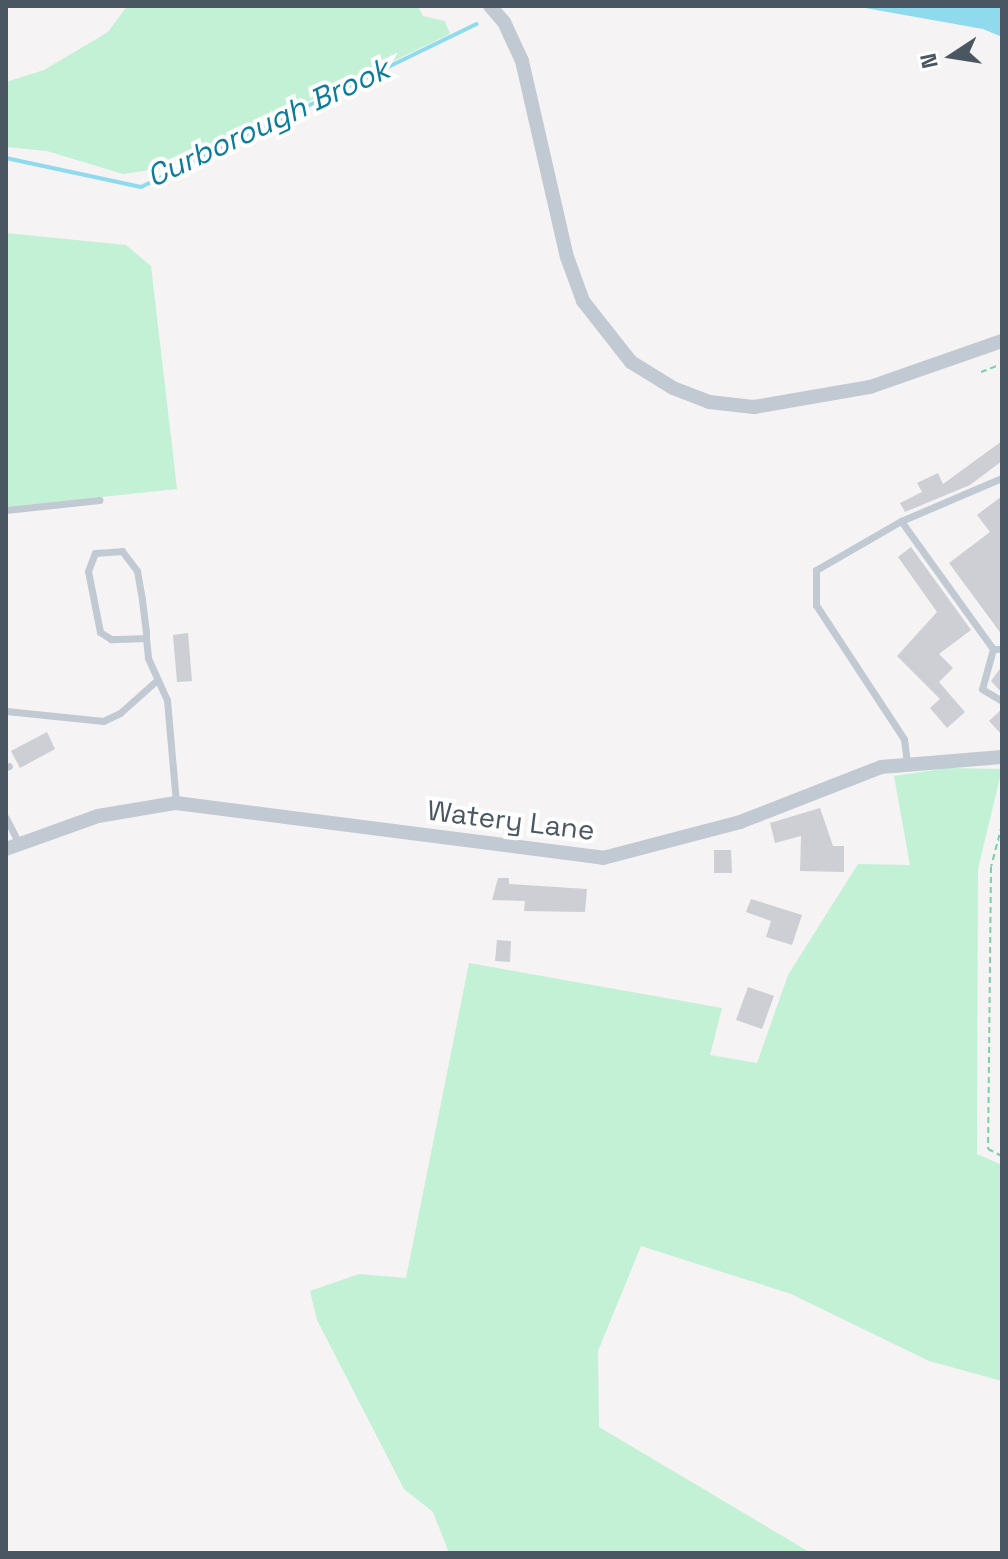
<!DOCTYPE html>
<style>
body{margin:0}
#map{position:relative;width:1008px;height:1559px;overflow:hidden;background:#f5f3f3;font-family:"Space Grotesk",sans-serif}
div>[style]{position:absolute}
.green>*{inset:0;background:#c3f1d5}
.water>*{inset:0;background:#90daee}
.stream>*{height:4px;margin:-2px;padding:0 2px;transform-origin:2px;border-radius:2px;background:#90daee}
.building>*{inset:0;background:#cdcfd5}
.path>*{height:2px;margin-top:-1px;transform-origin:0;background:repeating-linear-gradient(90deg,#7ad0a6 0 6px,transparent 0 10px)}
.service>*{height:7px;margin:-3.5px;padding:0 3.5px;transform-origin:3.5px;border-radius:3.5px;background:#c1cad2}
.minor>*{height:14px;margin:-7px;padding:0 7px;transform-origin:7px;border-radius:7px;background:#c1cad2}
span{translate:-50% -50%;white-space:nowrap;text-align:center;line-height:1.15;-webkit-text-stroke:8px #fff;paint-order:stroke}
.street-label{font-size:28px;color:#4a5661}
.water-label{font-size:30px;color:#0c7c9b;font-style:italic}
.frame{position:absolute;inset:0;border:8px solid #4a5661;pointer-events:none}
.north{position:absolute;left:912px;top:16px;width:80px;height:80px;-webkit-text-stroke:6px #fff;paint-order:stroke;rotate:258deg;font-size:22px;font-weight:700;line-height:32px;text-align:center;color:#4a5661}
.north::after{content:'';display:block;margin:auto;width:28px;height:36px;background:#4a5661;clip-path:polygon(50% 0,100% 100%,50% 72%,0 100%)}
</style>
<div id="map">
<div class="green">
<div style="clip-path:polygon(127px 6px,418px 6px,423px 16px,445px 21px,450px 34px,171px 167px,123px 174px,47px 151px,6px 147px,6px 82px,44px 70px,108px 32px)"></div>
<div style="clip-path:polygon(6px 233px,126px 245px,151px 266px,177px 489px,6px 507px)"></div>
<div style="clip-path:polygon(948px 768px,1002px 769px,978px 869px,977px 1154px,1002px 1165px,1002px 1381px,929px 1361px,791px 1294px,641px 1246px,598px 1351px,599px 1427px,811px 1553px,449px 1553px,433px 1512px,404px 1489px,317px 1320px,310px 1291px,359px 1274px,406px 1278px,469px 963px,722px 1008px,710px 1055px,757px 1063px,788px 975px,858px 864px,910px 865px,894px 776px)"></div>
</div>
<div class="water">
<div style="clip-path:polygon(854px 6px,1002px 6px,1002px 37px,983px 29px)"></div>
</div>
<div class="stream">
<div style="left:6px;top:158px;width:138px;rotate:12.1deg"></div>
<div style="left:141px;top:187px;width:373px;rotate:-25.9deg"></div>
</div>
<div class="building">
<div style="clip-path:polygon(1002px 441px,1002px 461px,970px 485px,905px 512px,900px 503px,922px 492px,917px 483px,938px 473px,943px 484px)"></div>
<div style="clip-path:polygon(1002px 496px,1002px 635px,949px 563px,990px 532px,977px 515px)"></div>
<div style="clip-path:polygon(911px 547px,971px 630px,939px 654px,953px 668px,939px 682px,965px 712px,947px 728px,930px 708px,940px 699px,897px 656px,937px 612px,898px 557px)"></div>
<div style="clip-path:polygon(188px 633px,192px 681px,177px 682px,173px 635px)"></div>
<div style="clip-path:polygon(1002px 666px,1002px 693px,991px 681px)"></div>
<div style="clip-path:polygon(1002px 709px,1002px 735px,989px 721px)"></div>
<div style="clip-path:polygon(47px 732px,55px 749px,20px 768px,11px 751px)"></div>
<div style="clip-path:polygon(820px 808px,833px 846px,844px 846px,844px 872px,800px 871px,801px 836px,775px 843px,770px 823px)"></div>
<div style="clip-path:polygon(714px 850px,731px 850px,732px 873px,714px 873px)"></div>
<div style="clip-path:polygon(498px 878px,509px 878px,509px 884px,587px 889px,585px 912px,524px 911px,525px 901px,492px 900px)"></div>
<div style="clip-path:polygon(751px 899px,802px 915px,792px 945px,766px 937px,771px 921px,746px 912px)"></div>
<div style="clip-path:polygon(497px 940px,511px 941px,510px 962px,495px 961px)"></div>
<div style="clip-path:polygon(748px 987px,774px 996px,762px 1029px,736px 1020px)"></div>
</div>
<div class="path">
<div style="left:981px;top:372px;width:22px;rotate:-21deg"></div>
<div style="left:1002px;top:825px;width:43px;rotate:104.7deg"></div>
<div style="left:991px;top:867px;width:282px;rotate:90.6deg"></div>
<div style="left:988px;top:1149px;width:16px;rotate:27deg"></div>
</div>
<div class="service">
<div style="left:6px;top:510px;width:94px;rotate:-6.1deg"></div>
<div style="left:901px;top:521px;width:110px;rotate:-23.1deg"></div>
<div style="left:146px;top:638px;width:35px;rotate:178deg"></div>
<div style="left:111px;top:639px;width:13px;rotate:-148deg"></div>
<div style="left:100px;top:632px;width:62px;rotate:-101.1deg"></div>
<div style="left:88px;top:571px;width:19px;rotate:-69deg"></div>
<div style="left:95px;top:553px;width:27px;rotate:-4deg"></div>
<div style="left:122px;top:551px;width:25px;rotate:53deg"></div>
<div style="left:137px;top:571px;width:29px;rotate:80deg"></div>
<div style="left:142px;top:600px;width:31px;rotate:83deg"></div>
<div style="left:146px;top:631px;width:7px;rotate:90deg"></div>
<div style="left:146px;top:638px;width:20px;rotate:84deg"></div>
<div style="left:148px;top:658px;width:46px;rotate:65.7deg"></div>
<div style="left:167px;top:700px;width:103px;rotate:85deg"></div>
<div style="left:993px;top:649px;width:41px;rotate:105.4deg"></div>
<div style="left:982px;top:689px;width:23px;rotate:31deg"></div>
<div style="left:6px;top:711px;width:98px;rotate:5.9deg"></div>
<div style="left:103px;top:721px;width:19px;rotate:-25deg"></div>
<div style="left:120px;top:713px;width:50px;rotate:-41.7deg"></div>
<div style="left:907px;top:763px;width:24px;rotate:-97deg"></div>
<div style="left:904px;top:739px;width:160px;rotate:-123.3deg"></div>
<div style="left:816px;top:605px;width:35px;rotate:-90deg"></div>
<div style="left:816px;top:570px;width:98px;rotate:-30deg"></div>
<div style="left:901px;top:521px;width:158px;rotate:54.3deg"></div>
<div style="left:993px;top:649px;width:9px"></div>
<div style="left:6px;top:767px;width:3px;rotate:-18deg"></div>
<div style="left:6px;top:818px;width:29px;rotate:63deg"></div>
</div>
<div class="minor">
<div style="left:490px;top:6px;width:21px;rotate:49deg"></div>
<div style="left:504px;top:22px;width:43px;rotate:65.2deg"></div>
<div style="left:522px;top:61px;width:201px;rotate:77.1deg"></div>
<div style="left:567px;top:257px;width:47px;rotate:70deg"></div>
<div style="left:583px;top:301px;width:78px;rotate:51.8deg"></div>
<div style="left:631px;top:362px;width:49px;rotate:31.8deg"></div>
<div style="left:673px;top:388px;width:39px;rotate:21deg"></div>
<div style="left:709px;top:402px;width:45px;rotate:6.3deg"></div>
<div style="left:754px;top:407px;width:118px;rotate:-9.8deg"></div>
<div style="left:870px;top:387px;width:140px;rotate:-19.2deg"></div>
<div style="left:6px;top:849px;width:98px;rotate:-19.7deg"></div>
<div style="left:98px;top:816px;width:79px;rotate:-9.5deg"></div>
<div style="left:176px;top:803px;width:431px;rotate:7.3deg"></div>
<div style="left:603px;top:858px;width:142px;rotate:-14.7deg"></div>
<div style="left:740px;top:822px;width:151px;rotate:-21.3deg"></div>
<div style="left:881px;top:767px;width:121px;rotate:-4.7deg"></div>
</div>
<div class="street-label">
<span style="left:511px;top:820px;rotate:7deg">Watery Lane</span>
</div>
<div class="water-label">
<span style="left:268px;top:123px;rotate:-25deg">Curborough Brook</span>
</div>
<div class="frame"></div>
<div class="north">N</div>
</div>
